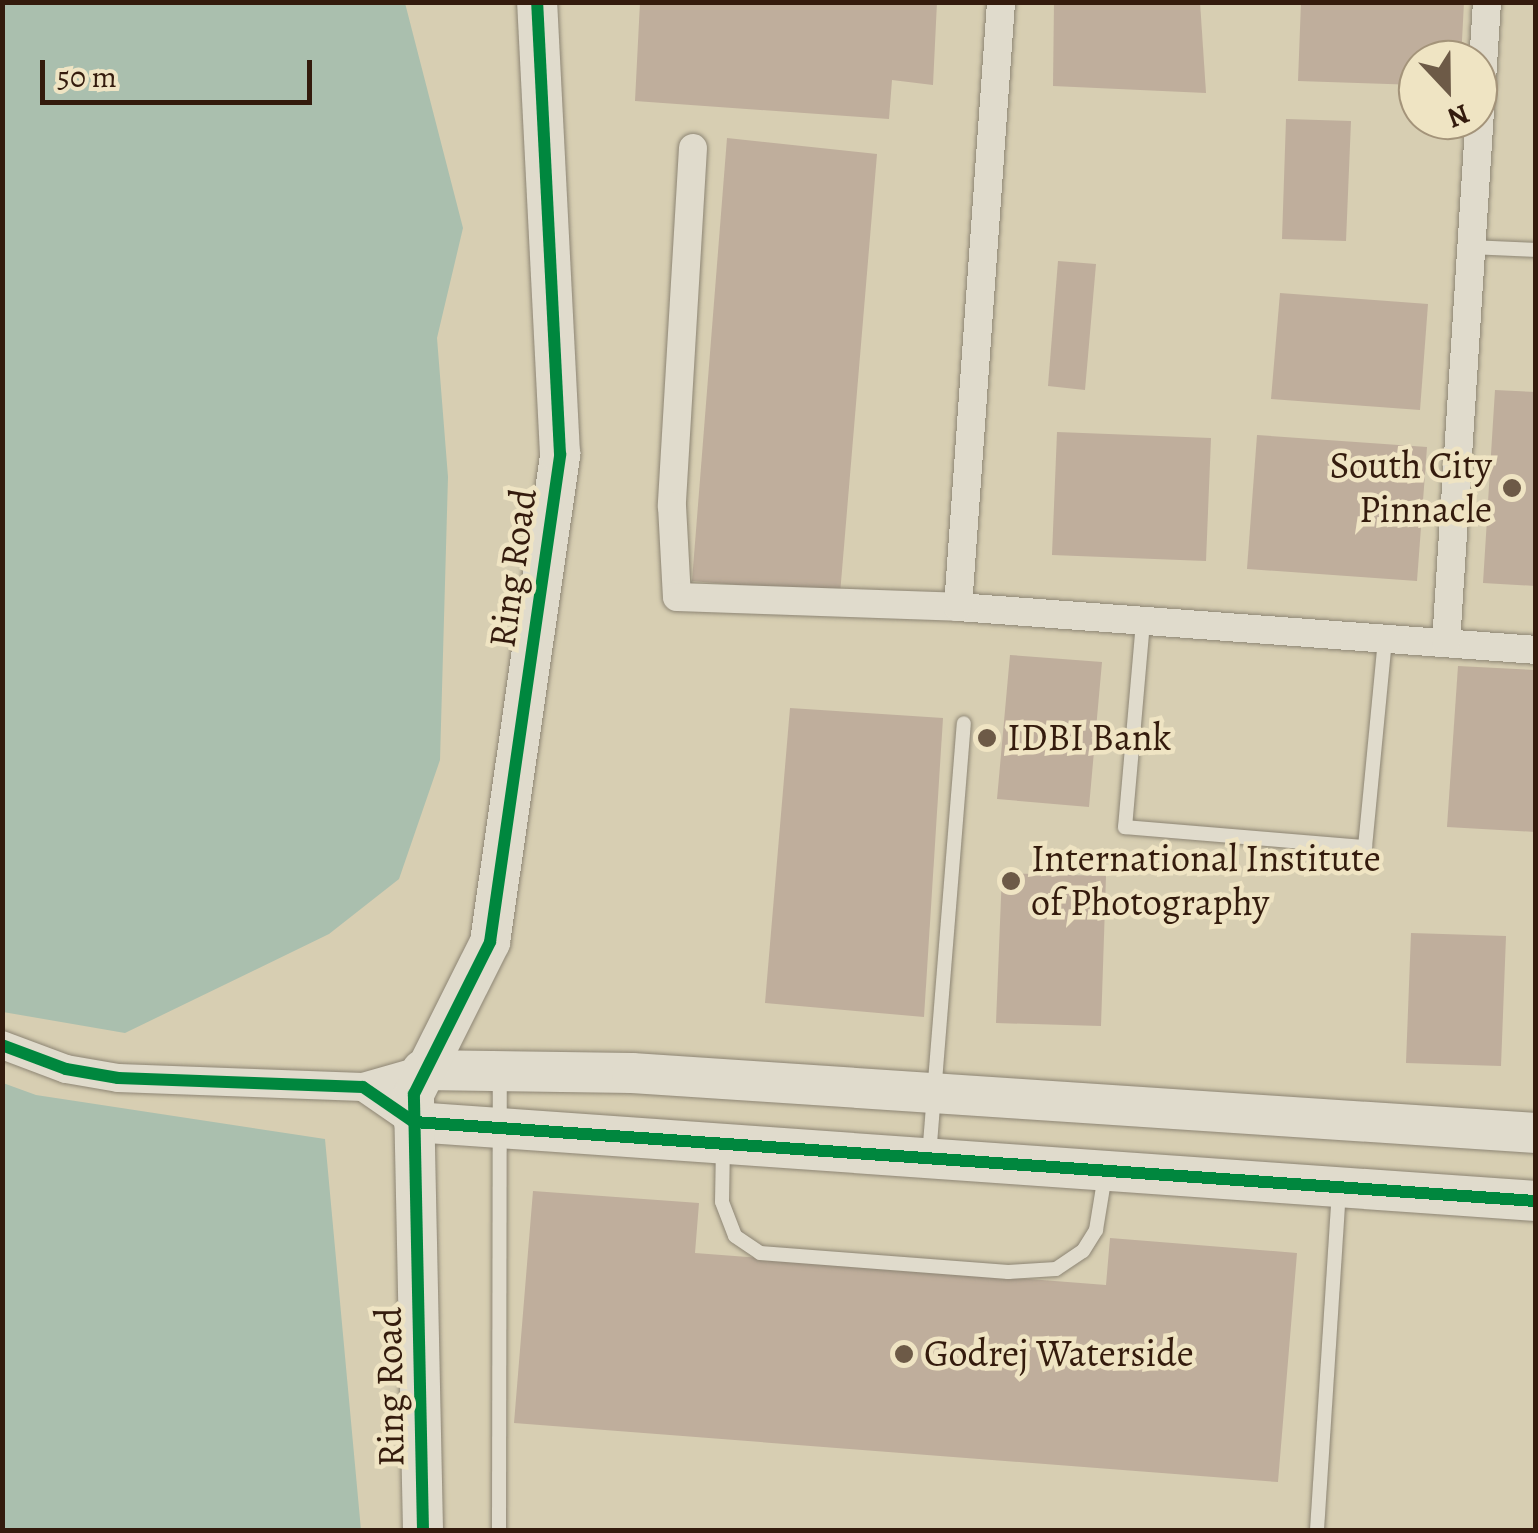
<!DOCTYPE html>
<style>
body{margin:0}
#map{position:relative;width:1538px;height:1533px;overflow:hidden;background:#d7ceb2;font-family:Alegreya,serif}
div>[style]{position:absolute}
.water>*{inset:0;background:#aabfae}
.building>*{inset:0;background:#bfae9c}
.roads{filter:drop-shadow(0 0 2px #8d8574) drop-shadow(0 0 2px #8d8574)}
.lane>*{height:14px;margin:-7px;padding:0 7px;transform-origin:7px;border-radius:7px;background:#e0dbcc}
.street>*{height:28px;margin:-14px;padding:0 14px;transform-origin:14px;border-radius:14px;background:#e0dbcc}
.secondary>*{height:40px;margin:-20px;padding:0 20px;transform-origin:20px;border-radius:20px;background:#e0dbcc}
.cycleway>*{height:12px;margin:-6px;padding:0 6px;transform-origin:6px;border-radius:6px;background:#00873e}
.dots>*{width:28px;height:28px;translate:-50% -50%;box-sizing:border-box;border:5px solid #efe4c3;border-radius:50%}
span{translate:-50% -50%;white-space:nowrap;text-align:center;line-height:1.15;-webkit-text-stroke:9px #efe4c3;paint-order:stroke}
.poi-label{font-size:38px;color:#341b0d}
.right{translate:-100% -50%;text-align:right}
.left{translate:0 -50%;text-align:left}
.street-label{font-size:38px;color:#341b0d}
.frame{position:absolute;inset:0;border:5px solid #341b0d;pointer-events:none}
.north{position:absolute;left:1398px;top:40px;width:100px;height:100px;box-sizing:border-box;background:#efe4c3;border:2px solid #a4947a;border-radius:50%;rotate:158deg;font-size:28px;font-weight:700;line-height:40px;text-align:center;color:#341b0d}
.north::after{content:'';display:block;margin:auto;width:35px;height:45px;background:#6d5a47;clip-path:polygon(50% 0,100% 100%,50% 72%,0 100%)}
.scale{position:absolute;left:40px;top:60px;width:272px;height:45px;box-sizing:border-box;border:5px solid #341b0d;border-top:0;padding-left:12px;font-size:30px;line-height:35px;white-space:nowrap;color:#341b0d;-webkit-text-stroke:8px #efe4c3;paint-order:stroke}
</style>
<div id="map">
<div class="water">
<div style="clip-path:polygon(2px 3px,405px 3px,463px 228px,437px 338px,448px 477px,440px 760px,399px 879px,329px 934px,125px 1033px,3px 1012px)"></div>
<div style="clip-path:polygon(3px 1083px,36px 1095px,325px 1139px,361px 1530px,3px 1530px)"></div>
</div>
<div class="building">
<div style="clip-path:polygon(640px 2px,937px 2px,933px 85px,892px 80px,889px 119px,635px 101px)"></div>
<div style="clip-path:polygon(1054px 2px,1200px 2px,1206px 93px,1053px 86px)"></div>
<div style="clip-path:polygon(1301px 2px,1464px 2px,1461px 60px,1418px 60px,1418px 85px,1298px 81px)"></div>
<div style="clip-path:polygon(1286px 119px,1351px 121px,1346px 241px,1282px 239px)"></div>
<div style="clip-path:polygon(727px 138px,877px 154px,840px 594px,692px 581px)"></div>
<div style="clip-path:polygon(1058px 261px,1096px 264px,1085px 390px,1048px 386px)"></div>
<div style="clip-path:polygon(1280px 293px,1428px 304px,1420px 410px,1271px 399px)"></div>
<div style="clip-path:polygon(1495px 390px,1536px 392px,1536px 586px,1483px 583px)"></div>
<div style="clip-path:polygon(1057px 432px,1211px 438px,1206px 561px,1052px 555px)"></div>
<div style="clip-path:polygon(1257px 435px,1427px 447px,1417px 581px,1247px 569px)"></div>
<div style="clip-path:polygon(1010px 655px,1102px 662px,1089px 807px,997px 799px)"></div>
<div style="clip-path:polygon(1458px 666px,1536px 670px,1536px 832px,1447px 827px)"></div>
<div style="clip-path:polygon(790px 708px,943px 718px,924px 1017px,765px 1003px)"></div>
<div style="clip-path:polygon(1002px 873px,1106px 876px,1101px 1026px,996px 1023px)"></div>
<div style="clip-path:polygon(1411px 933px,1506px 936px,1501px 1066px,1406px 1063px)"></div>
<div style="clip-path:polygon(533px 1191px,699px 1203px,695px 1253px,1106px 1285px,1110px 1238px,1297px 1253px,1278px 1482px,514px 1423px)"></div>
</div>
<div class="roads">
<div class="lane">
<div style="left:1471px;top:247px;width:65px;rotate:2.6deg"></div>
<div style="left:1143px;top:622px;width:206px;rotate:95deg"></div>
<div style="left:1125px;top:827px;width:241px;rotate:4.8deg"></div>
<div style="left:1365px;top:847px;width:208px;rotate:-84.5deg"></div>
<div style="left:723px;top:1145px;width:57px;rotate:91deg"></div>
<div style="left:722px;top:1202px;width:36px;rotate:69deg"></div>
<div style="left:735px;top:1236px;width:30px;rotate:34deg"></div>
<div style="left:760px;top:1253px;width:249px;rotate:4.4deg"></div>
<div style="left:1008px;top:1272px;width:48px;rotate:-3.6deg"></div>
<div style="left:1056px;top:1269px;width:32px;rotate:-34deg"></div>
<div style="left:1083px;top:1251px;width:25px;rotate:-58deg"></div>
<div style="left:1096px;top:1230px;width:56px;rotate:-80.7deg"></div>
<div style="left:929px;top:1156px;width:434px;rotate:-85.4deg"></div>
<div style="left:499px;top:1530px;width:454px;rotate:-89.9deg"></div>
<div style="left:1317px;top:1530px;width:341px;rotate:-86.3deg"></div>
</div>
<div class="street">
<div style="left:693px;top:148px;width:359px;rotate:93.4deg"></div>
<div style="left:672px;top:506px;width:91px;rotate:86.9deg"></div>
<div style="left:677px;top:597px;width:281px;rotate:2deg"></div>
<div style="left:958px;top:607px;width:580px;rotate:4.25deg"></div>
<div style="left:958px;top:607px;width:607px;rotate:-85.93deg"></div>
<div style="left:1446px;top:643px;width:642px;rotate:-86.34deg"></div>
<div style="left:2px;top:1045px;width:68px;rotate:20.6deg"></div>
<div style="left:66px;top:1069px;width:53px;rotate:9.8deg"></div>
<div style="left:118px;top:1078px;width:245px;rotate:2.1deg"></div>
<div style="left:363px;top:1087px;width:62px;rotate:34.5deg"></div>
<div style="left:363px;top:1087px;width:61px;rotate:-16.1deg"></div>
</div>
<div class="secondary">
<div style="left:422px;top:1070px;width:210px;rotate:0.8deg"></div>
<div style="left:632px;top:1073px;width:906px;rotate:3.8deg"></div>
<div style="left:414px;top:1122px;width:1125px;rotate:4.03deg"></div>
<div style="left:423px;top:1530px;width:436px;rotate:-91.2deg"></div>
<div style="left:414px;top:1094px;width:170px;rotate:-63.4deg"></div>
<div style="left:490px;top:942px;width:493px;rotate:-81.8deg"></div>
<div style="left:560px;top:454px;width:453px;rotate:-92.9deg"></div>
</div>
</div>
<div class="cycleway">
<div style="left:2px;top:1045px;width:68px;rotate:20.6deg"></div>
<div style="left:66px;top:1069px;width:53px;rotate:9.8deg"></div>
<div style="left:118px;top:1078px;width:245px;rotate:2.1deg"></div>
<div style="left:363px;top:1087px;width:62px;rotate:34.5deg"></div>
<div style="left:414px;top:1122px;width:1125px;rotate:4.03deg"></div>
<div style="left:423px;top:1530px;width:436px;rotate:-91.2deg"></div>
<div style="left:414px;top:1094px;width:170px;rotate:-63.4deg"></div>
<div style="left:490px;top:942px;width:493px;rotate:-81.8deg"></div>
<div style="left:560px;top:454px;width:453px;rotate:-92.9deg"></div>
</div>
<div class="dots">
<div style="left:1512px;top:488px;background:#6d5a47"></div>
<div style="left:987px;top:738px;background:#6d5a47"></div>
<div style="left:1011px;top:881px;background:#6d5a47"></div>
<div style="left:904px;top:1354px;background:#6d5a47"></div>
</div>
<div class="poi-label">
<span class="right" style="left:1492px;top:488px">South City<br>Pinnacle</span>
<span class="left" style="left:1007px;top:738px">IDBI Bank</span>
<span class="left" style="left:1031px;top:881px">International Institute<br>of Photography</span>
<span class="left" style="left:924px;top:1354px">Godrej Waterside</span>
</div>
<div class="street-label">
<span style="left:513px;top:568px;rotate:-82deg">Ring Road</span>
<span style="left:390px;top:1387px;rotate:-91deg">Ring Road</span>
</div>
<div class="frame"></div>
<div class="north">N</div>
<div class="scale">50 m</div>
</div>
